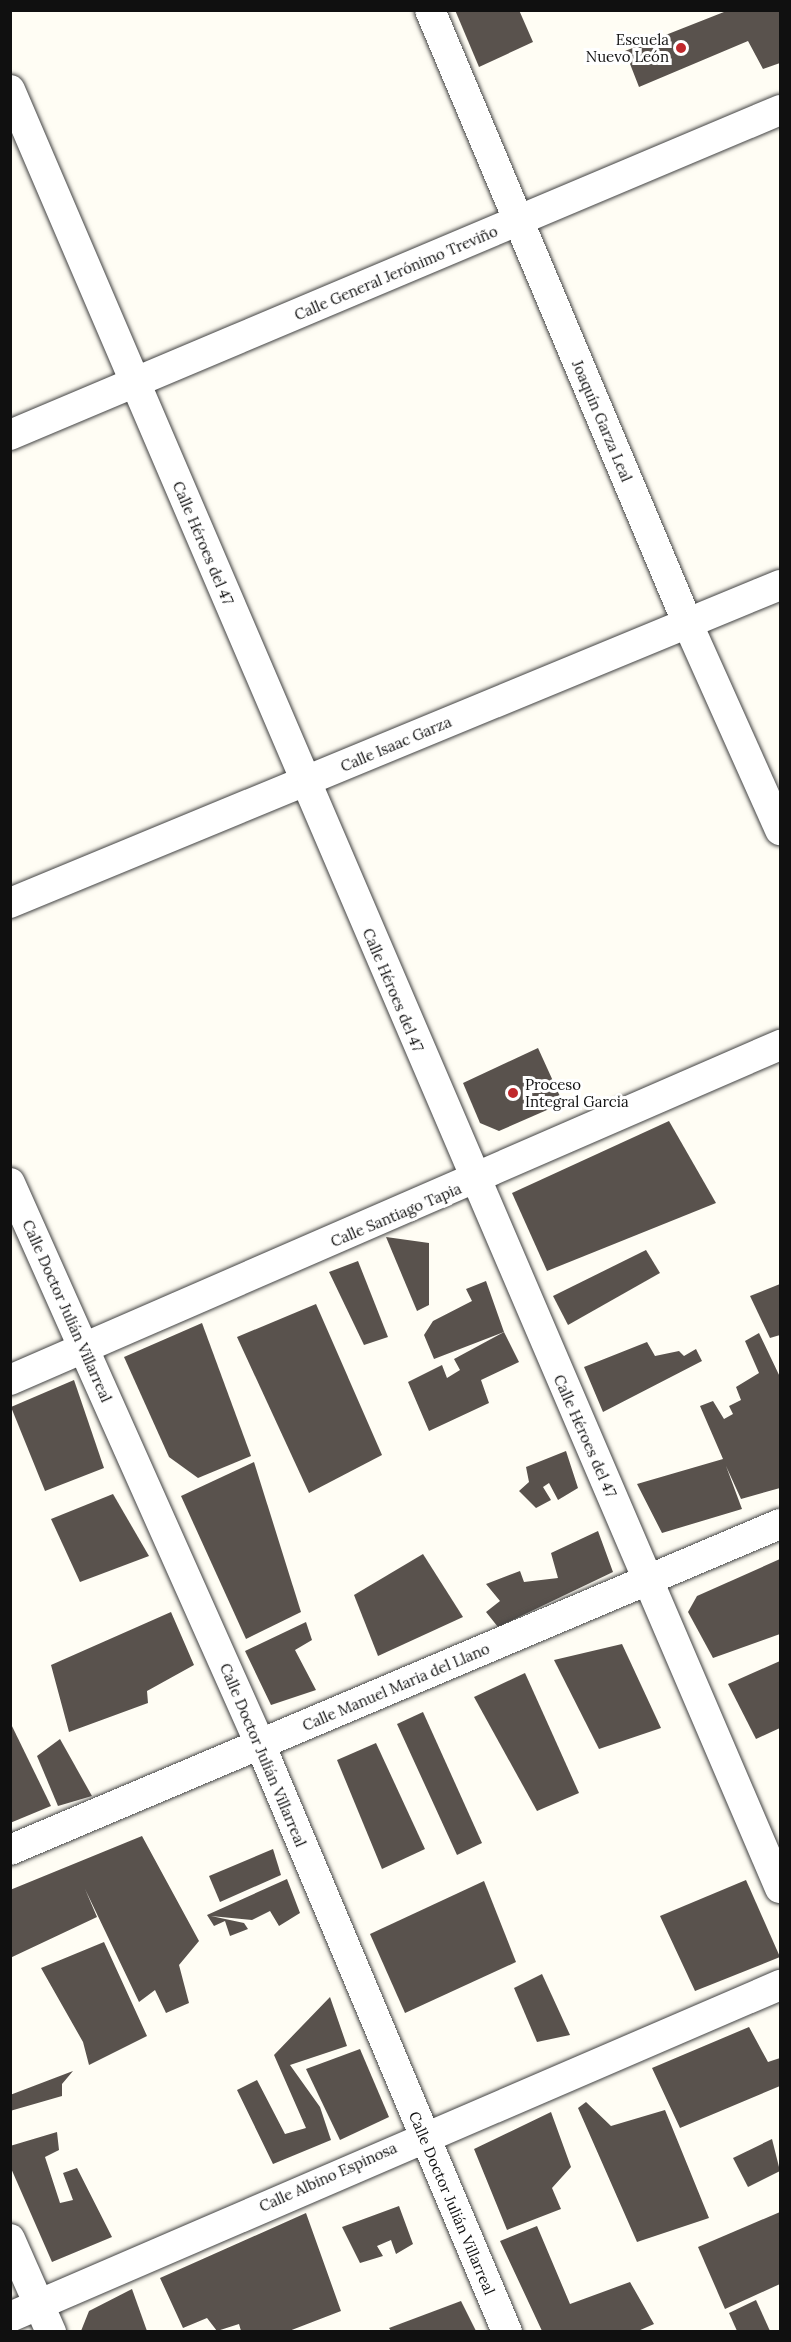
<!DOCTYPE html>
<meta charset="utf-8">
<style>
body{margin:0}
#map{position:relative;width:791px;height:2342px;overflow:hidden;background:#fffdf4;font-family:Lora,serif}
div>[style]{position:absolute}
.building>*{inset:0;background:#59524d}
.roads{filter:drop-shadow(0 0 2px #434343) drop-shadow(0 0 2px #434343)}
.minor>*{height:30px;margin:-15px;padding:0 15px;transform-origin:15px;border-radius:15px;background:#fff}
.dots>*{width:16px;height:16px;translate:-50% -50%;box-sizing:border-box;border:3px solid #fff;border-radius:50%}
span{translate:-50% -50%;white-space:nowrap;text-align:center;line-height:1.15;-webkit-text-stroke:6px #fff;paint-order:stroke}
.poi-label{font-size:15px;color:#101010}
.right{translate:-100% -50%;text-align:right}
.left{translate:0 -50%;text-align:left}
.street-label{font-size:15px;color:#101010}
.frame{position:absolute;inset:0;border:12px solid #101010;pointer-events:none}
</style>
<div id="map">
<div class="building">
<div style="clip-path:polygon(455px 10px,519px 10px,533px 42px,479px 67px)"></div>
<div style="clip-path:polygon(729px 10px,780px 10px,780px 63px,763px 69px,748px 41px,639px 87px,625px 51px)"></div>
<div style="clip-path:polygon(538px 1048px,563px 1103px,499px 1131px,480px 1123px,463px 1083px)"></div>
<div style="clip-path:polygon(669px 1121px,716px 1203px,547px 1271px,512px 1193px)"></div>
<div style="clip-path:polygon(386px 1237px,429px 1243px,429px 1305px,417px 1311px)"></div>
<div style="clip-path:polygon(646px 1250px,660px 1273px,568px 1325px,553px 1296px)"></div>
<div style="clip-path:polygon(358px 1261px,388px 1337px,364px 1345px,329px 1272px)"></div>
<div style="clip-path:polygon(486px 1281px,504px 1332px,434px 1359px,424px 1335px,433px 1321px,472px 1301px,466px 1289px)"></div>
<div style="clip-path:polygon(780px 1284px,780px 1335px,770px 1338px,750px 1296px)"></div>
<div style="clip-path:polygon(316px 1304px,382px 1455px,309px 1493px,237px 1337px)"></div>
<div style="clip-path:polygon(202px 1323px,251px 1456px,198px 1478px,169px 1457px,124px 1357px)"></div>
<div style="clip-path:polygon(504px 1332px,519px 1362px,481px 1380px,489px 1403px,429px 1431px,408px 1382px,442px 1365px,447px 1378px,460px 1370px,454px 1359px)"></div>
<div style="clip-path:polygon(759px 1333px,780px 1377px,780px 1488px,741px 1499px,726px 1466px,742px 1509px,662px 1533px,637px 1484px,723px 1459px,700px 1406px,713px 1401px,724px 1419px,733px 1414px,729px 1406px,741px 1400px,736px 1387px,759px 1373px,745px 1341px)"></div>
<div style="clip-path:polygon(647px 1342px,655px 1356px,679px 1351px,684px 1356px,696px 1349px,702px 1361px,603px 1412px,584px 1367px)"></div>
<div style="clip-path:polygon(74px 1380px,104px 1468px,45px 1491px,11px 1407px)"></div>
<div style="clip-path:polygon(566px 1451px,578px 1488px,558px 1500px,549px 1483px,543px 1487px,551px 1500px,536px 1508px,519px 1491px,529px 1482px,526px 1467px)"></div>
<div style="clip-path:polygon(254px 1462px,301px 1612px,246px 1639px,181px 1496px)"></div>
<div style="clip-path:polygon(113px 1494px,149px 1556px,80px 1582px,51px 1519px)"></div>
<div style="clip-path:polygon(598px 1531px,613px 1572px,498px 1627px,486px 1612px,500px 1601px,486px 1584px,520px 1571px,524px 1582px,558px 1578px,551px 1553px)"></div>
<div style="clip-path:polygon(423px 1554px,463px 1617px,378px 1656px,354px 1595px)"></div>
<div style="clip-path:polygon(780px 1559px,780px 1634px,713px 1658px,688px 1612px,697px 1596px)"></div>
<div style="clip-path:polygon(171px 1612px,194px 1665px,147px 1691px,148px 1703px,69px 1732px,51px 1665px)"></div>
<div style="clip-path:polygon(306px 1622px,312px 1640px,295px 1650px,316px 1690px,271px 1705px,245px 1651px)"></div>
<div style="clip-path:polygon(622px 1644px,661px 1728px,599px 1749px,554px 1660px)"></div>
<div style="clip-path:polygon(780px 1661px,780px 1728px,756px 1739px,728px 1684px)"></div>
<div style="clip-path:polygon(525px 1673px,579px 1793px,537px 1811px,474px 1697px)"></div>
<div style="clip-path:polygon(423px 1712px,482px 1843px,457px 1855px,397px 1724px)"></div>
<div style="clip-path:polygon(10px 1722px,51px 1806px,10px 1823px)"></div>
<div style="clip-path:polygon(60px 1739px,92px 1796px,58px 1806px,37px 1756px)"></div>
<div style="clip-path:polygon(376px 1743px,425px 1849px,382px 1869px,337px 1760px)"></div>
<div style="clip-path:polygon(142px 1836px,199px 1941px,179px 1965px,189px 2003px,166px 2013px,155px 1990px,139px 2002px,85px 1889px,97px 1917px,10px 1958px,10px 1890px)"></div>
<div style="clip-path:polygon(273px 1849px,281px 1875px,220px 1902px,209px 1876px)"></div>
<div style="clip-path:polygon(287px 1879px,300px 1913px,279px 1926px,270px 1911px,252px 1920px,211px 1916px,244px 1923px,248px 1929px,230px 1936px,225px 1921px,214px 1926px,207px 1915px)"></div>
<div style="clip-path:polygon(746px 1880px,780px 1957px,695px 1991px,660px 1916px)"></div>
<div style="clip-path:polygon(484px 1881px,516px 1962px,405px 2013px,370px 1934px)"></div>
<div style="clip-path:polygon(104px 1942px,147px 2036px,89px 2065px,83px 2042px,41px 1968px)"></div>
<div style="clip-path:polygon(542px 1974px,570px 2035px,537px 2042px,514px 1988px)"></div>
<div style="clip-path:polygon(330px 1997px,347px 2046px,290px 2065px,320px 2107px,331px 2140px,273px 2164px,237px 2090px,257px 2080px,285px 2134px,306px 2128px,274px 2055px)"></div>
<div style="clip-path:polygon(749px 2027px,768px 2062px,780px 2058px,780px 2086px,680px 2128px,652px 2068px)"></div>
<div style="clip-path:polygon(360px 2049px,389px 2117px,340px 2140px,306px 2069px)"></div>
<div style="clip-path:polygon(73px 2071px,62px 2084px,62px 2096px,10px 2111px,10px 2095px)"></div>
<div style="clip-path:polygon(586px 2102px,611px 2126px,665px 2110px,709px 2218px,637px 2242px,578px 2108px)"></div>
<div style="clip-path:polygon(551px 2112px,571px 2167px,552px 2188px,561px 2209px,507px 2230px,474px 2149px)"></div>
<div style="clip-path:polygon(57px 2132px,59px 2150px,45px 2157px,60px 2203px,73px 2200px,63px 2173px,77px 2168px,112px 2237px,52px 2262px,10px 2166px,10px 2146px)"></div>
<div style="clip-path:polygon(772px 2139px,780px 2171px,748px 2187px,733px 2158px)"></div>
<div style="clip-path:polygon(399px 2206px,413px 2244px,396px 2254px,391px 2240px,377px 2246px,383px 2256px,360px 2263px,342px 2227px)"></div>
<div style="clip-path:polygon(780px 2212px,780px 2284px,725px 2309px,698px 2247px)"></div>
<div style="clip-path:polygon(306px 2213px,341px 2311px,289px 2331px,241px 2331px,239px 2324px,217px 2331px,207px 2318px,183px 2328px,160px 2278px)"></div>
<div style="clip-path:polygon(537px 2226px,570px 2304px,630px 2282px,654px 2324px,638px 2331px,542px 2331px,500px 2241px)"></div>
<div style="clip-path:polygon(132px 2289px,147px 2331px,81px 2331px,89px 2311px)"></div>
<div style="clip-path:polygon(756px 2300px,770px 2331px,737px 2331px,729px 2313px)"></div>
<div style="clip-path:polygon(461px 2301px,476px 2331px,391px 2331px,389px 2328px)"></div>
</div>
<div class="roads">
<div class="minor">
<div style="left:430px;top:10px;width:664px;rotate:67.22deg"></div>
<div style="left:687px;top:622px;width:228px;rotate:65.9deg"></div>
<div style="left:10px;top:90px;width:1956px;rotate:66.82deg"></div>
<div style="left:10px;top:435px;width:836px;rotate:-22.88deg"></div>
<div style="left:10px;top:903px;width:833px;rotate:-22.44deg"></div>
<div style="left:10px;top:1183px;width:614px;rotate:65.98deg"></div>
<div style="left:260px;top:1744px;width:638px;rotate:67.21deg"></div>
<div style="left:10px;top:1380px;width:840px;rotate:-23.51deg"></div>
<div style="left:10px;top:1850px;width:836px;rotate:-22.95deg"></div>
<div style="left:10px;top:2239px;width:102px;rotate:66.2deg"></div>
<div style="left:10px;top:2317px;width:839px;rotate:-23.32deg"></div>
</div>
</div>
<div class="dots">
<div style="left:681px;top:48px;background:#c0282c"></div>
<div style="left:513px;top:1093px;background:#c0282c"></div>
</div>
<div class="poi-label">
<span class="right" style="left:669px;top:48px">Escuela<br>Nuevo León</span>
<span class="left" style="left:525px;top:1093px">Proceso<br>Integral Garcia</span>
</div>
<div class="street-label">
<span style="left:396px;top:273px;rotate:-23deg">Calle General Jerónimo Treviño</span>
<span style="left:602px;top:421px;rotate:67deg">Joaquín Garza Leal</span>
<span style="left:203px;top:543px;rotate:67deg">Calle Héroes del 47</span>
<span style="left:396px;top:744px;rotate:-23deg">Calle Isaac Garza</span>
<span style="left:393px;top:990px;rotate:67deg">Calle Héroes del 47</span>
<span style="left:396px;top:1215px;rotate:-23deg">Calle Santiago Tapia</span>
<span style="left:67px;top:1311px;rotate:66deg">Calle Doctor Julián Villarreal</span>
<span style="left:585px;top:1436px;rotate:66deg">Calle Héroes del 47</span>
<span style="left:396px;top:1687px;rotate:-23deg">Calle Manuel Maria del Llano</span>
<span style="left:263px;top:1755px;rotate:67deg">Calle Doctor Julián Villarreal</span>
<span style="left:328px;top:2177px;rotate:-24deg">Calle Albino Espinosa</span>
<span style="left:452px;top:2203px;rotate:67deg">Calle Doctor Julián Villarreal</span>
</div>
<div class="frame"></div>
</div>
